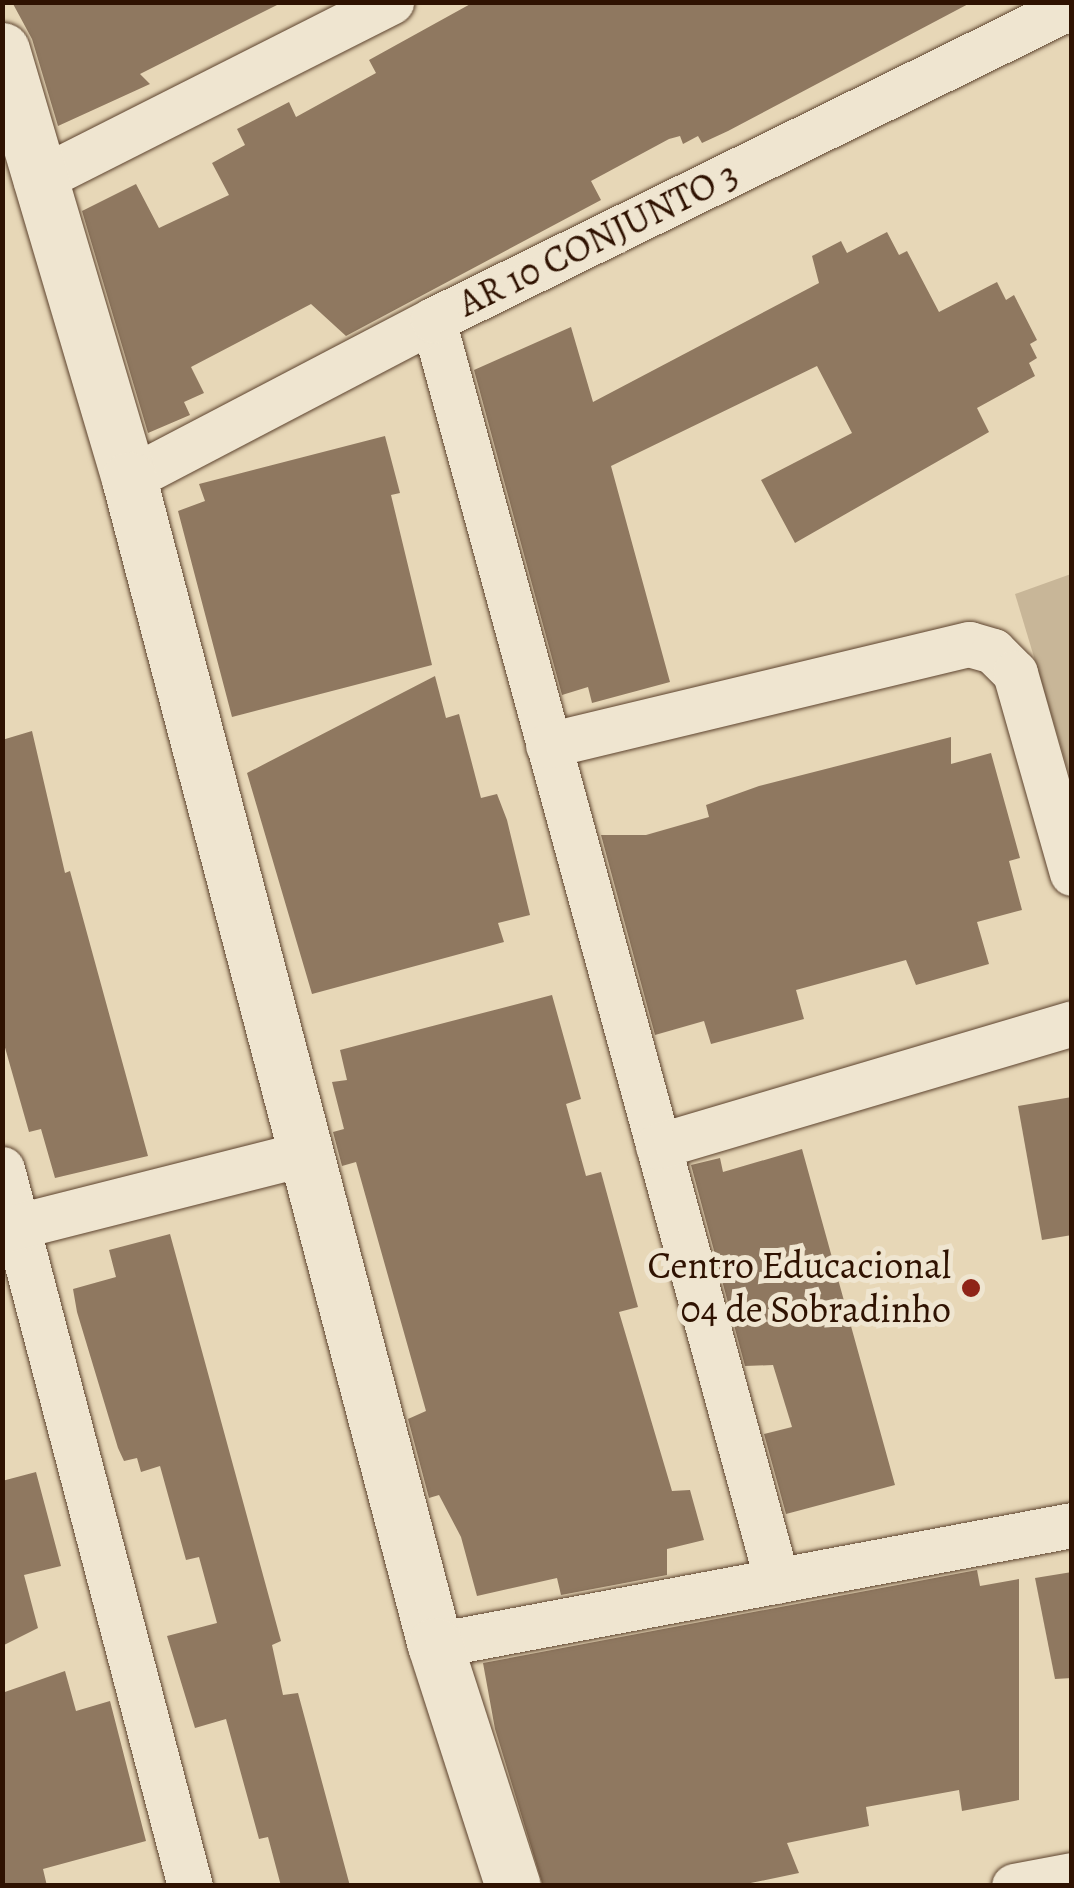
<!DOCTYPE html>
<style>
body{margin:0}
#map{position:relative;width:1074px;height:1888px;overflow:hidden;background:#e7d7b7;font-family:Alegreya,serif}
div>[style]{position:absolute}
.green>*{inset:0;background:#c8b698}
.building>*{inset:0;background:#8f7860}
.roads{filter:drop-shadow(0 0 2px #5d432e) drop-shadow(0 0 2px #5d432e)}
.minor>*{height:45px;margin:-22.5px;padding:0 22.5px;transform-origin:22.5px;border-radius:22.5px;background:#efe5d0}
.tertiary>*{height:55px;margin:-27.5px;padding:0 27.5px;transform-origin:27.5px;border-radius:27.5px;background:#efe5d0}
.dots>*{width:28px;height:28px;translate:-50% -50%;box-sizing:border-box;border:5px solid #efe5d0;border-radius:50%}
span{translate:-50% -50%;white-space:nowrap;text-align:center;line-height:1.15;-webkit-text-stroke:10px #efe5d0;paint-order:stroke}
.street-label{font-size:38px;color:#2f1201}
.poi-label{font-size:38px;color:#2f1201}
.right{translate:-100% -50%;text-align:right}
.frame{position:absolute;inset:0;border:5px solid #2f1201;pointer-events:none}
</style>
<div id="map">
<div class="green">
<div style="clip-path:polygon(1071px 574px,1072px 574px,1071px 780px,1015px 594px)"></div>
</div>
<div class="building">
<div style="clip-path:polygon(12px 2px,283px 2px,140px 74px,150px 84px,58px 126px,32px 39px)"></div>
<div style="clip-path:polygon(474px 2px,972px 2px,728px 131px,702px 143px,698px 136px,683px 144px,680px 136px,669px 139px,591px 181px,601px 200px,346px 336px,311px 304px,191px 367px,204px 393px,184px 402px,190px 415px,148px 433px,82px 211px,136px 184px,159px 228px,229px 195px,212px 163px,245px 145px,237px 129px,289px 102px,296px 117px,376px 73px,369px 60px)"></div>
<div style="clip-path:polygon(887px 232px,899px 255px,907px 251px,939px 312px,997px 282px,1006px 300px,1014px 295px,1037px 340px,1030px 344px,1037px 358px,1029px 363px,1035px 376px,977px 408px,989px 432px,795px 543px,761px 480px,852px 433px,817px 366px,611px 466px,670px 682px,592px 703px,588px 687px,562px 695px,474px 370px,571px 327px,593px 402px,819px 283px,812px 256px,841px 241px,847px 253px)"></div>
<div style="clip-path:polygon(385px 436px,400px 493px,391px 495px,432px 665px,232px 717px,178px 511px,205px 501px,199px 484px)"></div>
<div style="clip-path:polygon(435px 676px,446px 718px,459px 714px,481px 798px,497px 794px,507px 820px,530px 915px,498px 923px,504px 942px,312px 994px,247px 773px)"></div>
<div style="clip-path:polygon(32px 731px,65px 873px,70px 871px,148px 1156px,55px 1178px,41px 1129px,29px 1132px,2px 1037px,2px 740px)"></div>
<div style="clip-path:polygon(951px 737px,951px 764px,991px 753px,1020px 858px,1009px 861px,1022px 910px,977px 922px,989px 964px,916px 985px,906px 960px,796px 990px,804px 1019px,711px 1044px,704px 1021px,655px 1035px,601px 835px,646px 835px,709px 817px,706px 805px,759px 786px)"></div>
<div style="clip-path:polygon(552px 995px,581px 1099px,566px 1104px,586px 1176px,601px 1172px,638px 1307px,619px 1312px,672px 1491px,690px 1490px,704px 1540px,667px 1549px,667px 1575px,561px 1595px,557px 1578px,477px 1596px,461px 1537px,439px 1495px,429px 1498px,408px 1419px,426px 1411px,356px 1162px,342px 1166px,333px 1132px,344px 1129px,332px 1082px,347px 1080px,340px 1050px)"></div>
<div style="clip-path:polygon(1072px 1097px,1072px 1235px,1042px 1240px,1018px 1106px)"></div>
<div style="clip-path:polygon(802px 1149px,895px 1485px,786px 1514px,764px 1434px,792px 1427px,773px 1365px,745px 1366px,691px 1165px,720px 1158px,723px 1172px)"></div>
<div style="clip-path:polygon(170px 1234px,281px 1641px,272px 1645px,283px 1695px,298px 1693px,350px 1886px,281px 1886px,268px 1837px,259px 1839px,226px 1719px,195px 1728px,167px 1636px,217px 1623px,199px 1557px,186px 1560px,160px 1466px,141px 1472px,137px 1458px,124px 1461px,118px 1448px,77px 1312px,73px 1289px,116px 1277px,109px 1250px)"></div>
<div style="clip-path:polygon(36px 1472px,61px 1566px,24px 1575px,38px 1628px,2px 1646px,2px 1481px)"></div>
<div style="clip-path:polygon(977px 1570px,980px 1586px,1019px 1579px,1019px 1800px,962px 1811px,959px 1790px,866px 1807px,869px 1826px,787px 1843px,799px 1873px,736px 1886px,543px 1886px,495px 1729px,483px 1663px)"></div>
<div style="clip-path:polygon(1072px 1572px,1072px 1678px,1055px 1679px,1035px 1578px)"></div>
<div style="clip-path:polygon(65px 1671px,76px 1711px,110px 1701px,146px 1841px,43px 1869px,47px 1886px,2px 1886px,2px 1693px)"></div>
</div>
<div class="roads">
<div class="minor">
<div style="left:36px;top:181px;width:398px;rotate:-26.8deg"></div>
<div style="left:433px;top:320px;width:1307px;rotate:74.74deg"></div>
<div style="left:129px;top:479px;width:343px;rotate:-27.6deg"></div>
<div style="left:433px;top:320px;width:712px;rotate:-26.17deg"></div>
<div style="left:548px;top:745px;width:433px;rotate:-13.5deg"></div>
<div style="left:969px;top:644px;width:25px;rotate:16deg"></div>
<div style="left:993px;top:651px;width:31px;rotate:45deg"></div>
<div style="left:1015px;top:673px;width:208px;rotate:74.1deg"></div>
<div style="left:658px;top:1146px;width:432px;rotate:-16.5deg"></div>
<div style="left:2px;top:1169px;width:741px;rotate:75.31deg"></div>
<div style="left:2px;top:1230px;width:314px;rotate:-14.2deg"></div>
<div style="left:435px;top:1645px;width:648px;rotate:-10.67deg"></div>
<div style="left:1014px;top:1886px;width:59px;rotate:-10.7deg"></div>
</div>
<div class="tertiary">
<div style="left:2px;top:50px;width:447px;rotate:73.5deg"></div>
<div style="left:129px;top:479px;width:1205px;rotate:75.3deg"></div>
<div style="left:435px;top:1645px;width:253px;rotate:72.1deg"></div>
</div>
</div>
<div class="dots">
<div style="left:971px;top:1288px;background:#8f2418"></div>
</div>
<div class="street-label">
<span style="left:598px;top:239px;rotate:-26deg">AR 10 CONJUNTO 3</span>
</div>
<div class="poi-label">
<span class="right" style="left:951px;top:1288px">Centro Educacional<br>04 de Sobradinho</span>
</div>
<div class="frame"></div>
</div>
